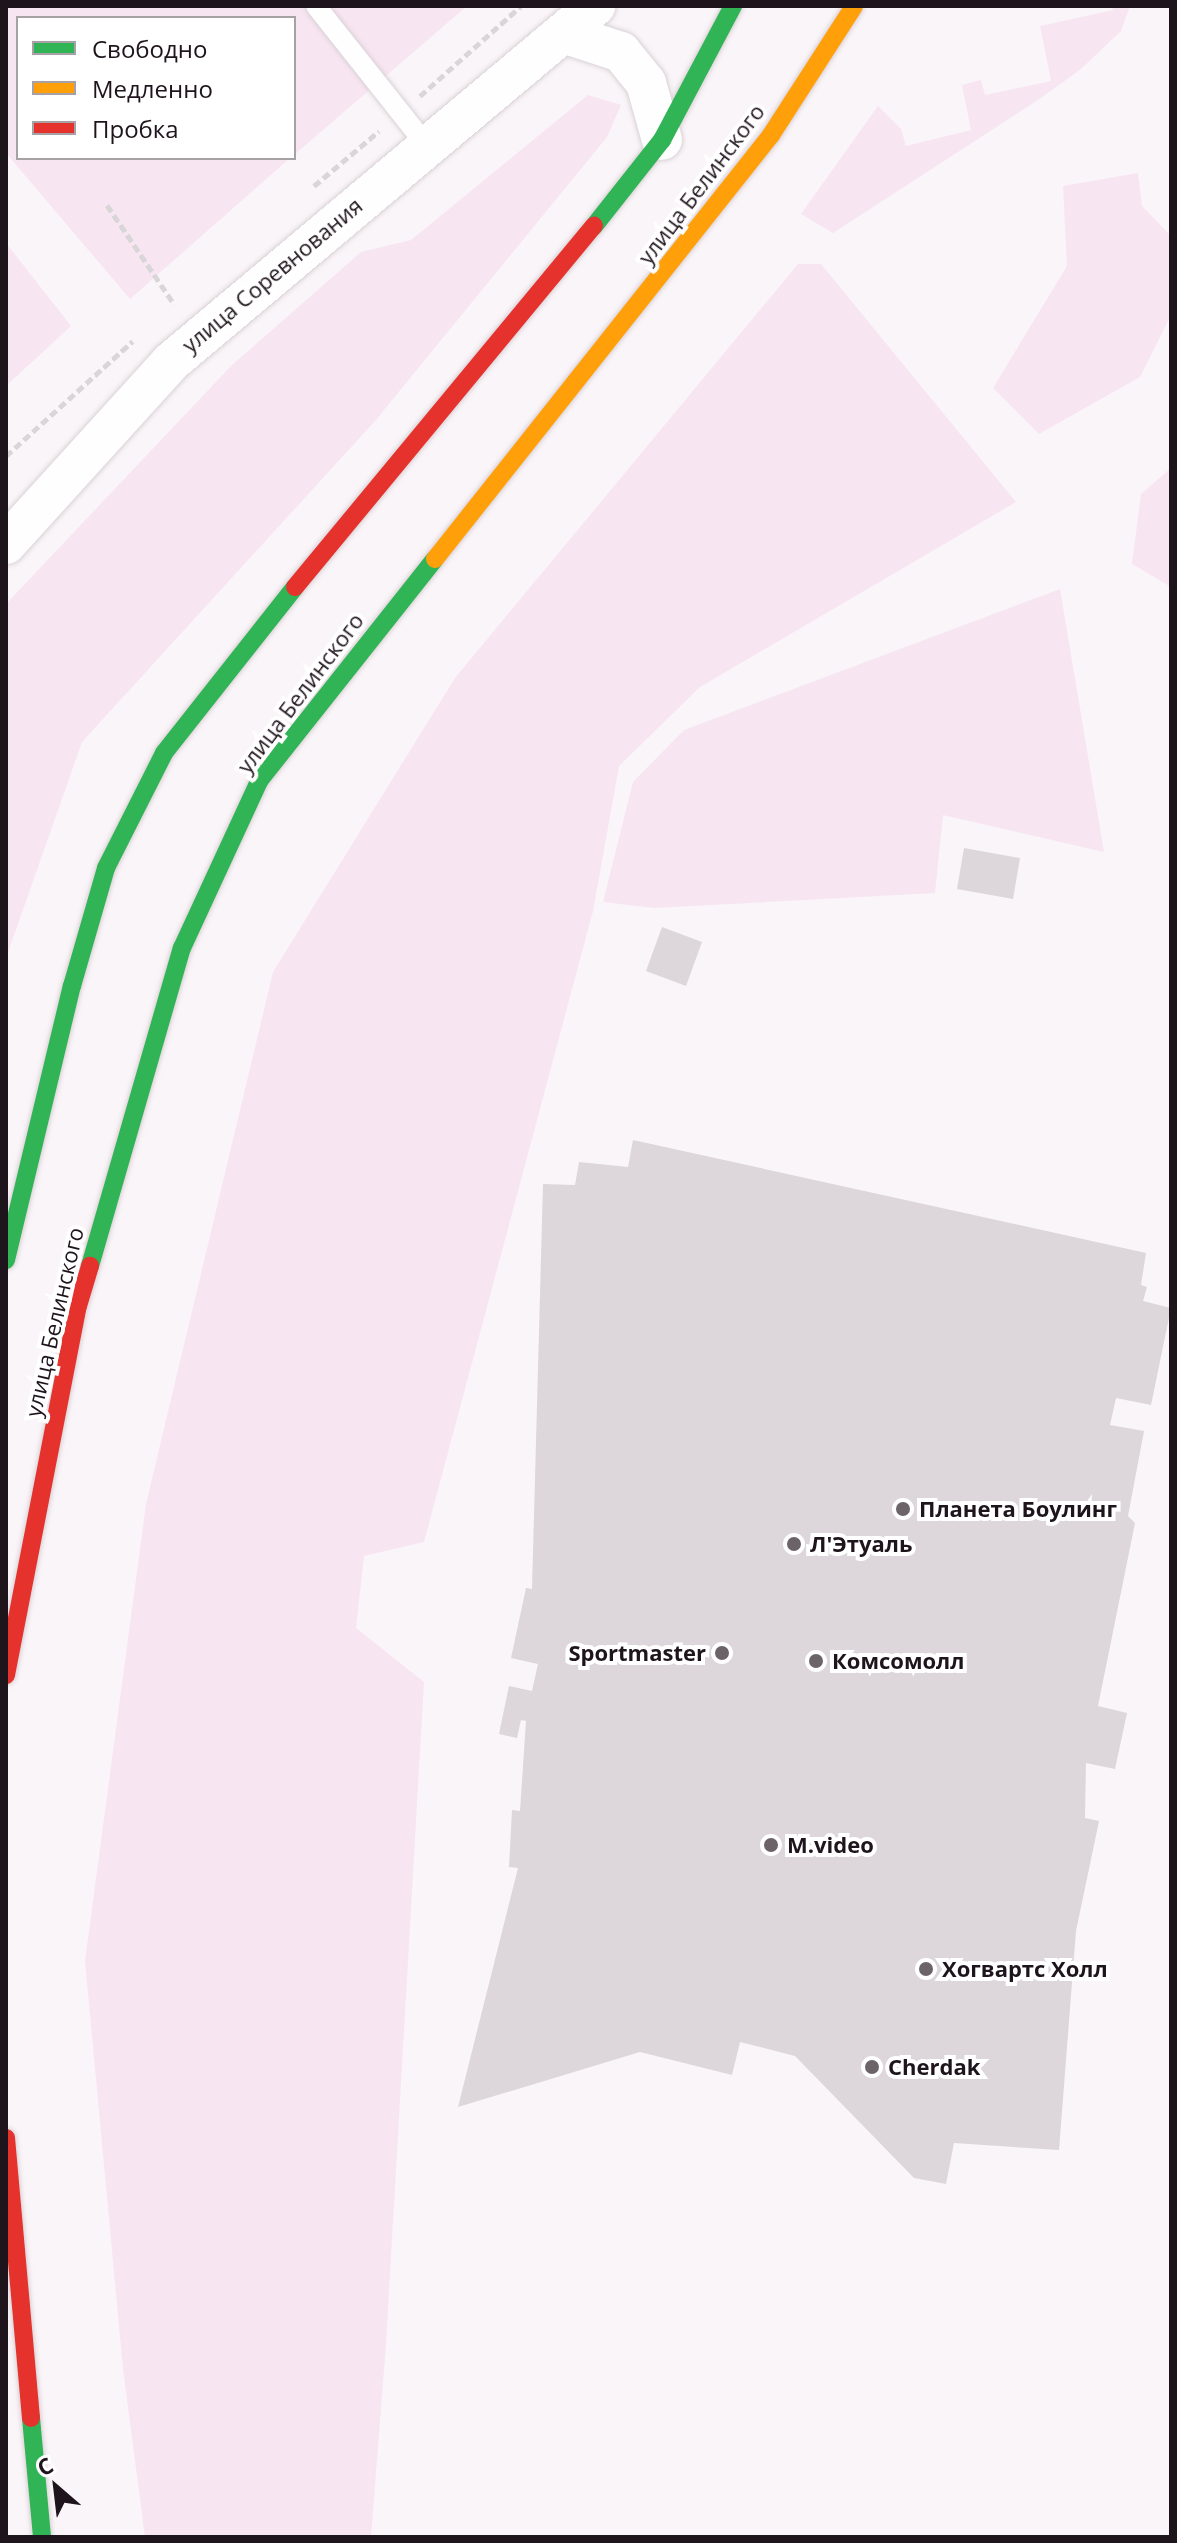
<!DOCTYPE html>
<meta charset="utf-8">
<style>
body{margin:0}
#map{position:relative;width:1177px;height:2543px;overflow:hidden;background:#faf5f8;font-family:"Open Sans",sans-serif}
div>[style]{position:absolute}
.green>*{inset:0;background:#f8e5f2}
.building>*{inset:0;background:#ddd6db}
.path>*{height:5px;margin-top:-2.5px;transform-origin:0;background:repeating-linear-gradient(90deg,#d8d6d7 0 8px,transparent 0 12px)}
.roads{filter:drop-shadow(0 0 2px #d9d1d6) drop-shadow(0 0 2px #d9d1d6)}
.lane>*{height:20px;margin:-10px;padding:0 10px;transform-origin:10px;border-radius:10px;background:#fefefe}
.street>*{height:40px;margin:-20px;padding:0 20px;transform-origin:20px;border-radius:20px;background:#fefefe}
.fast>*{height:18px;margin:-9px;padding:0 9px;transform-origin:9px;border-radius:9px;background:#30b455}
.slow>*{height:18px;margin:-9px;padding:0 9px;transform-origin:9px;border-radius:9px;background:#ff9f0a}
.jam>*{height:18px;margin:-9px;padding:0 9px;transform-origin:9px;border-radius:9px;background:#e5322d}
.dots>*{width:22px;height:22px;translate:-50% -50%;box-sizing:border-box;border:4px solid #fff;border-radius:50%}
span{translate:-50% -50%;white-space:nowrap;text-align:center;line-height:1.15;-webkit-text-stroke:8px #fff;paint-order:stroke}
.street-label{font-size:22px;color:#1e141b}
.poi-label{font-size:22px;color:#1e141b;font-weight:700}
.left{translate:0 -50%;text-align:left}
.right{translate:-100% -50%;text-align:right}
.frame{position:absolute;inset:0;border:8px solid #1e141b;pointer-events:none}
.legend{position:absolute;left:16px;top:16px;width:280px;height:144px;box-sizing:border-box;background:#fff;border:2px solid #a5a1a4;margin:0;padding:10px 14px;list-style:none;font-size:24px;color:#1e141b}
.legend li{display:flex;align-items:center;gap:16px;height:40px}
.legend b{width:40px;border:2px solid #a5a1a4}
.north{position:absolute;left:16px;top:2447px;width:80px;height:80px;-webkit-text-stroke:6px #fff;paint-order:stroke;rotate:332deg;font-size:22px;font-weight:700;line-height:32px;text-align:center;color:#1e141b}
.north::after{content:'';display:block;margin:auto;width:28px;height:36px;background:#1e141b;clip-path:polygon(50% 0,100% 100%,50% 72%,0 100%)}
</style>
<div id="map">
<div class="green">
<div style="clip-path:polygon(6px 6px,467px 6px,294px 155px,294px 18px,18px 18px,18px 158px,290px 158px,130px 299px,6px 153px)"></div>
<div style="clip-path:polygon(1112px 6px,1130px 6px,1121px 31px,1081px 69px,1041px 98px,833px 233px,801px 214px,878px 106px,901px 129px,906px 146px,971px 130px,962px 85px,981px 80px,985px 95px,1051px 81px,1040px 26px,1113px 10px)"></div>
<div style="clip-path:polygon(588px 95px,621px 105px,607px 137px,375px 421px,82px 742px,6px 958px,6px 604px,231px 366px,361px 252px,411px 240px)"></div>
<div style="clip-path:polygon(1138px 173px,1142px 206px,1171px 236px,1171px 315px,1140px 377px,1039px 434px,993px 388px,1067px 266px,1063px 186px)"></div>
<div style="clip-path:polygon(6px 243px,71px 326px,6px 386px)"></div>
<div style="clip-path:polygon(798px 264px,821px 264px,1016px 502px,700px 687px,619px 766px,593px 911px,424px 1542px,364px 1556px,356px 1628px,424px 1682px,386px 2344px,371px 2537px,145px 2537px,123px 2369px,85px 1961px,146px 1504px,273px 972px,455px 678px)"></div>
<div style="clip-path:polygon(1171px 468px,1171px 587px,1132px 564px,1141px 494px)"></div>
<div style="clip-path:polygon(1060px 589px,1104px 852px,943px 815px,935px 893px,654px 908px,603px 902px,633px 782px,684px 730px)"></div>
</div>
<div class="building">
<div style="clip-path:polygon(964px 848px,1020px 858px,1013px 899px,957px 889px)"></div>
<div style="clip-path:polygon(662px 927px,702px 942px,686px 986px,646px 971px)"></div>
<div style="clip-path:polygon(633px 1140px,1146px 1253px,1141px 1285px,1147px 1287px,1143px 1301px,1171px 1308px,1151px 1405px,1116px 1398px,1110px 1425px,1144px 1431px,1128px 1516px,1135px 1523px,1098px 1706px,1127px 1713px,1115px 1769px,1086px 1763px,1085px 1818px,1099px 1821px,1076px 1931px,1059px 2150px,954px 2143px,946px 2184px,914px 2178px,795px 2056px,740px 2042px,732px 2075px,640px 2052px,458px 2107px,518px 1868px,509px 1867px,512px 1810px,520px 1811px,526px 1721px,521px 1720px,517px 1738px,499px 1734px,509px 1686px,532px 1691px,538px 1664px,511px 1658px,526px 1588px,532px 1589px,543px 1184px,575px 1185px,579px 1162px,628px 1167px)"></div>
</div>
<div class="path">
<div style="left:420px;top:96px;width:135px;rotate:-41.7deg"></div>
<div style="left:314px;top:186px;width:85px;rotate:-40.2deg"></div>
<div style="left:107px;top:205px;width:120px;rotate:55.9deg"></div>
<div style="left:6px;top:456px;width:171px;rotate:-42.2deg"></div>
</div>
<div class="roads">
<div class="lane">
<div style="left:316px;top:6px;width:177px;rotate:51.6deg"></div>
</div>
<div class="street">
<div style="left:563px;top:33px;width:61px;rotate:18.1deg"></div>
<div style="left:621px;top:52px;width:40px;rotate:51deg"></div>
<div style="left:646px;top:83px;width:59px;rotate:74.3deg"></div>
<div style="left:6px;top:544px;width:246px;rotate:-47.8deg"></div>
<div style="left:171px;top:362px;width:554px;rotate:-40.02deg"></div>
</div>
<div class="fast">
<div style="left:594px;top:226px;width:110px;rotate:-51.7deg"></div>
<div style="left:662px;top:140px;width:152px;rotate:-62.1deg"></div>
<div style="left:6px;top:1260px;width:282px;rotate:-76.5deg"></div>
<div style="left:72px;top:986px;width:123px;rotate:-73.9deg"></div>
<div style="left:106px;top:868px;width:129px;rotate:-63.2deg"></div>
<div style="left:164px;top:753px;width:211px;rotate:-51.7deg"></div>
<div style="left:90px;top:1266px;width:331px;rotate:-73.9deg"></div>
<div style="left:182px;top:948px;width:184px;rotate:-65.2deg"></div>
<div style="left:259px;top:781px;width:283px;rotate:-51.6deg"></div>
<div style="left:31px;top:2418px;width:120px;rotate:84.7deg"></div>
</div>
<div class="slow">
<div style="left:435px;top:559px;width:541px;rotate:-51.6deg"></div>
<div style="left:771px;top:135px;width:153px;rotate:-57.2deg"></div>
</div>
<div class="jam">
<div style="left:295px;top:587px;width:469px;rotate:-50.4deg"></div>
<div style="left:6px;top:1675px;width:376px;rotate:-79deg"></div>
<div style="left:78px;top:1306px;width:42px;rotate:-73.3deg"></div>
<div style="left:6px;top:2138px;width:281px;rotate:84.9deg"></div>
</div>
</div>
<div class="dots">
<div style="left:903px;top:1509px;background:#6b6368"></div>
<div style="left:794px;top:1544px;background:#6b6368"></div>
<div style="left:722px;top:1653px;background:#6b6368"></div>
<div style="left:816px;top:1661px;background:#6b6368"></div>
<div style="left:771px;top:1845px;background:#6b6368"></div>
<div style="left:926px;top:1969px;background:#6b6368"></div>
<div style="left:872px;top:2067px;background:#6b6368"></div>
</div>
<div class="street-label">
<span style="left:701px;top:184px;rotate:-53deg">улица Белинского</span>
<span style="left:272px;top:275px;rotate:-40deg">улица Соревнования</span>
<span style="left:300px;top:693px;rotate:-53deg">улица Белинского</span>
<span style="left:54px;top:1322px;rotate:-77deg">улица Белинского</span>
</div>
<div class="poi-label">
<span class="left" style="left:919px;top:1509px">Планета Боулинг</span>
<span class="left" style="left:810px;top:1544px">Л'Этуаль</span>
<span class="right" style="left:706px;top:1653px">Sportmaster</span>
<span class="left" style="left:832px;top:1661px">Комсомолл</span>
<span class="left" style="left:787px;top:1845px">M.video</span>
<span class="left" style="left:942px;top:1969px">Хогвартс Холл</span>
<span class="left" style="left:888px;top:2067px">Cherdak</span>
</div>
<div class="frame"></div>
<ul class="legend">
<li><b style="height:10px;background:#30b455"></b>Свободно</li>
<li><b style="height:10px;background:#ff9f0a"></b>Медленно</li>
<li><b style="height:10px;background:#e5322d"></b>Пробка</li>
</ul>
<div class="north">С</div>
</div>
